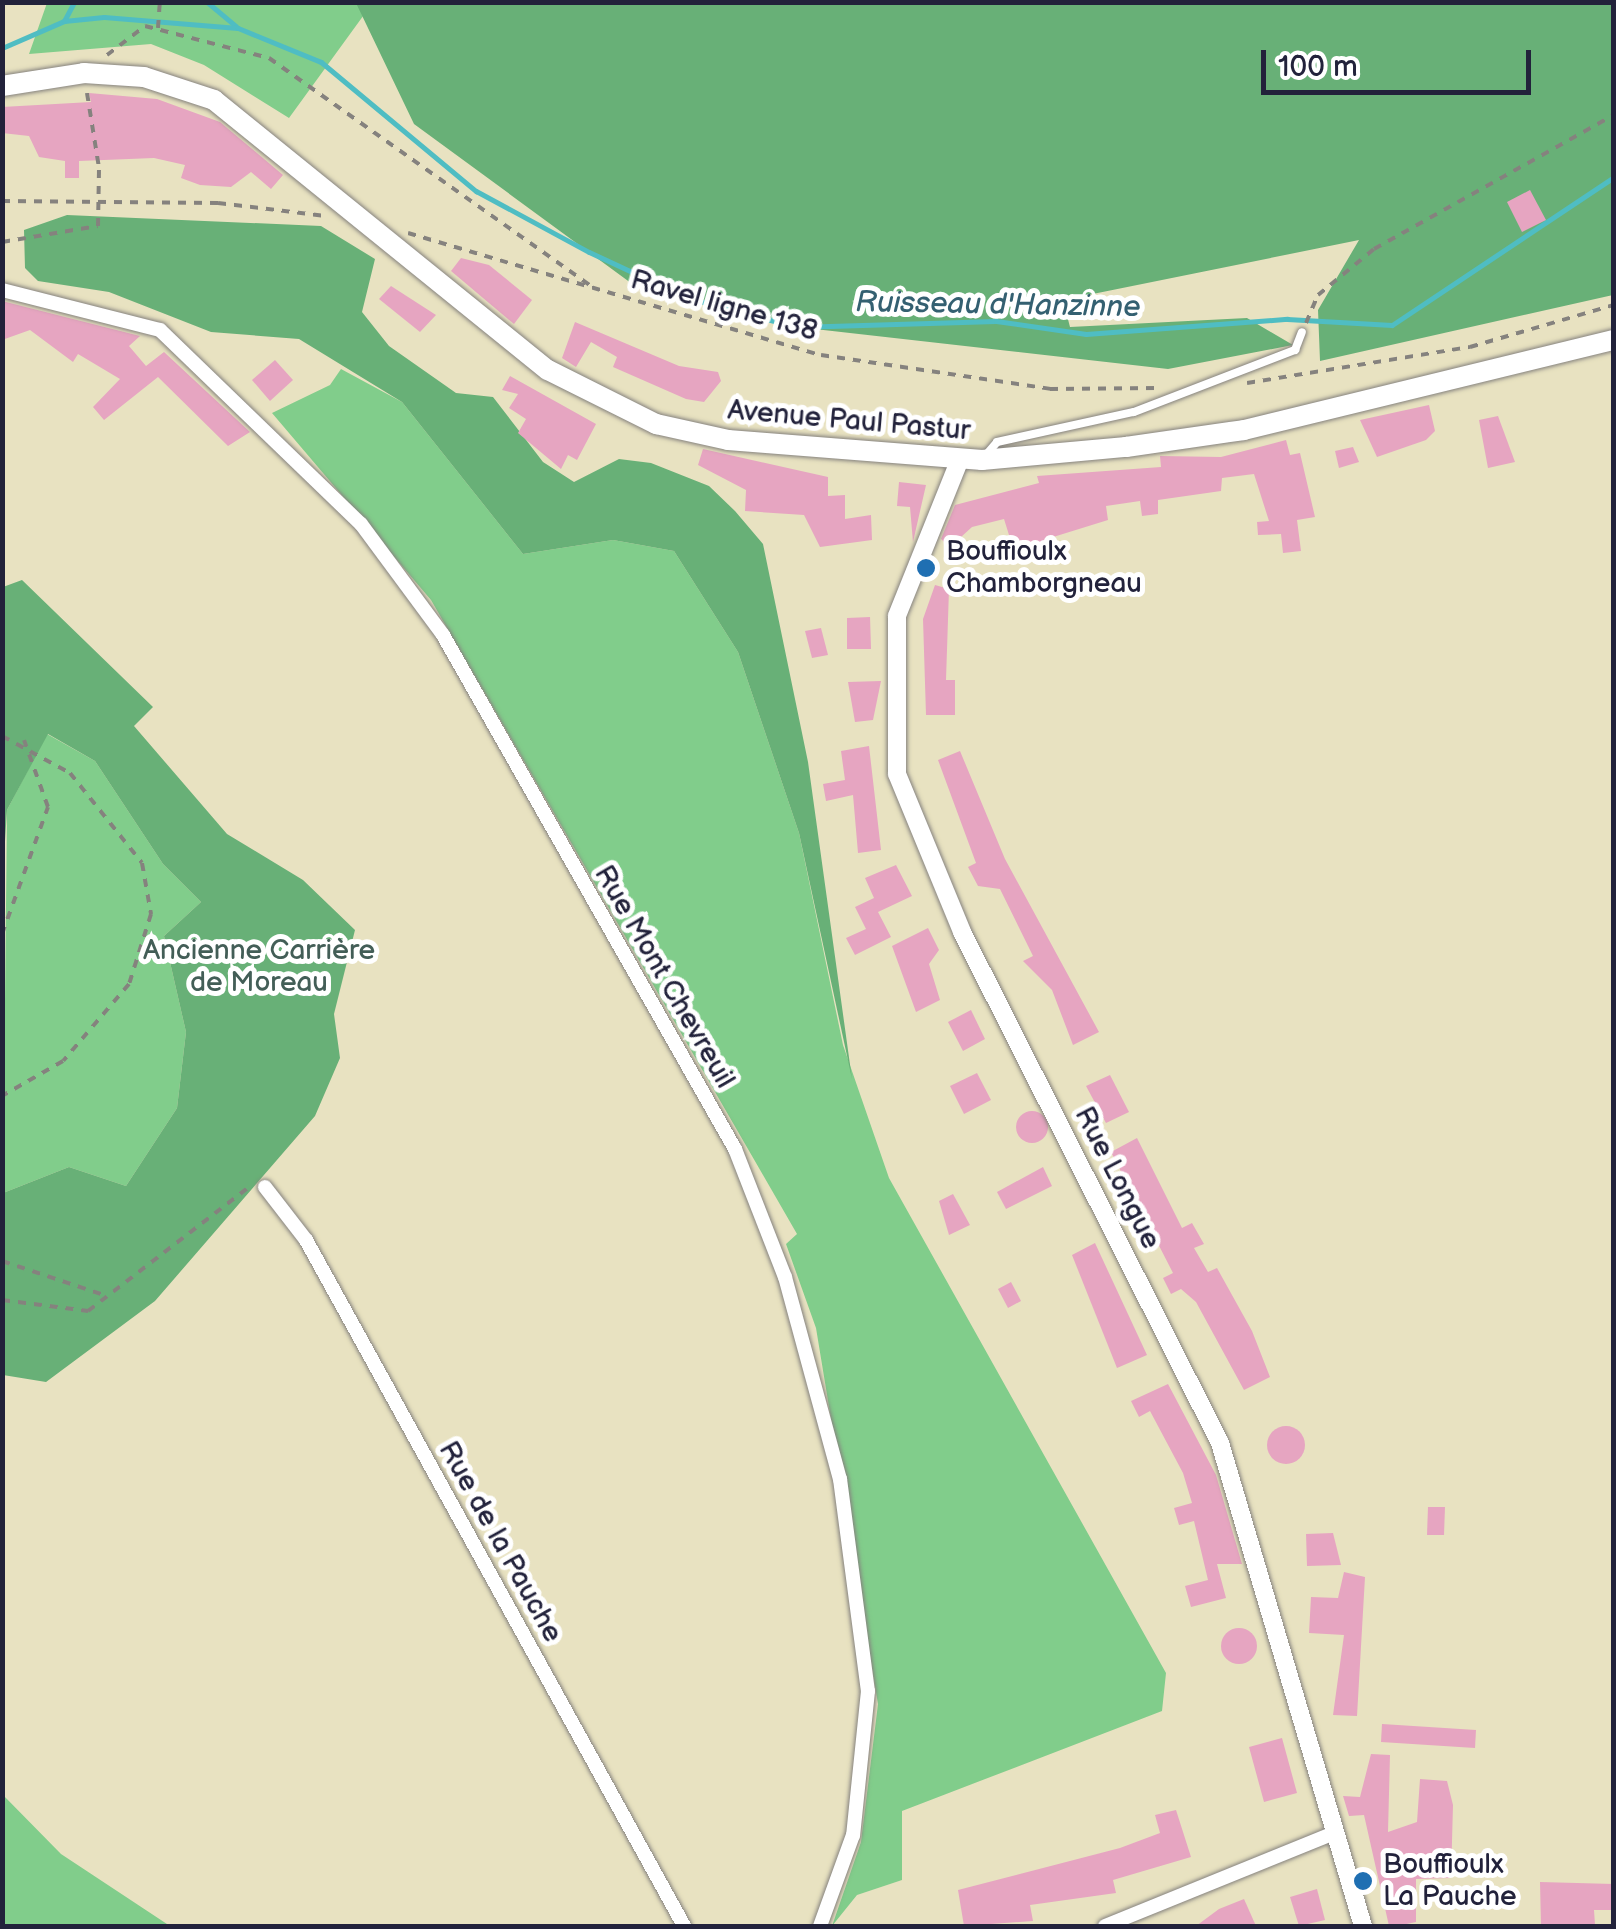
<!DOCTYPE html>
<meta charset="utf-8">
<style>
body{margin:0}
#map{position:relative;width:1616px;height:1929px;overflow:hidden;background:#e8e2c1;font-family:"Balsamiq Sans",sans-serif}
div>[style]{position:absolute}
.green>*{inset:0;background:#81cd8b}
.forest>*{inset:0;background:#68b077}
.stream>*{height:5px;margin:-2.5px;padding:0 2.5px;transform-origin:2.5px;border-radius:2.5px;background:#4fbdc3}
.building>*{inset:0;background:#e6a5c1}
.round{border-radius:50%}
.path>*{height:4px;margin-top:-2px;transform-origin:0;background:repeating-linear-gradient(90deg,#85827e 0 8px,transparent 0 16px)}
.roads{filter:drop-shadow(0 0 2px #85827e) drop-shadow(0 0 2px #85827e)}
.service>*{height:8px;margin:-4px;padding:0 4px;transform-origin:4px;border-radius:4px;background:#fff}
.minor>*{height:14px;margin:-7px;padding:0 7px;transform-origin:7px;border-radius:7px;background:#fff}
.tertiary>*{height:18px;margin:-9px;padding:0 9px;transform-origin:9px;border-radius:9px;background:#fff}
.secondary>*{height:20px;margin:-10px;padding:0 10px;transform-origin:10px;border-radius:10px;background:#fff}
.path-bridge>*{height:4px;margin-top:-2px;transform-origin:0;background:repeating-linear-gradient(90deg,#85827e 0 8px,transparent 0 16px)}
.dots>*{width:28px;height:28px;translate:-50% -50%;box-sizing:border-box;border:5px solid #fff;border-radius:50%}
span{translate:-50% -50%;white-space:nowrap;text-align:center;line-height:1.15;-webkit-text-stroke:10px #fff;paint-order:stroke}
.street-label{font-size:28px;color:#22223b}
.poi-label{font-size:28px;color:#22223b}
.left{translate:0 -50%;text-align:left}
.park-label{font-size:28px;color:#435e57}
.water-label{font-size:30px;color:#346071;font-style:italic}
.frame{position:absolute;inset:0;border:5px solid #22223b;pointer-events:none}
.scale{position:absolute;left:1261px;top:50px;width:270px;height:45px;box-sizing:border-box;border:5px solid #22223b;border-top:0;padding-left:12px;font-size:30px;line-height:35px;white-space:nowrap;color:#22223b;-webkit-text-stroke:8px #fff;paint-order:stroke}
</style>
<div id="map">
<div class="green">
<div style="clip-path:polygon(356px 2px,366px 12px,289px 118px,204px 65px,151px 44px,29px 54px,47px 3px)"></div>
<div style="clip-path:polygon(341px 369px,402px 402px,523px 554px,613px 540px,674px 551px,738px 652px,799px 833px,843px 1045px,889px 1178px,1166px 1673px,1162px 1711px,902px 1811px,902px 1880px,857px 1895px,832px 1926px,861px 1842px,878px 1704px,816px 1328px,786px 1244px,797px 1234px,431px 600px,272px 413px,330px 385px)"></div>
<div style="clip-path:polygon(47px 734px,95px 761px,163px 864px,201px 902px,164px 936px,186px 1032px,177px 1108px,126px 1186px,69px 1167px,3px 1193px,7px 810px)"></div>
<div style="clip-path:polygon(3px 1795px,61px 1854px,170px 1926px,3px 1926px)"></div>
</div>
<div class="forest">
<div style="clip-path:polygon(356px 3px,1613px 3px,1613px 295px,1320px 361px,1318px 310px,1359px 240px,1063px 300px,1070px 327px,1247px 318px,1293px 345px,1168px 369px,788px 326px,635px 286px,414px 124px)"></div>
<div style="clip-path:polygon(67px 215px,321px 226px,375px 259px,362px 312px,389px 346px,456px 393px,493px 397px,543px 462px,574px 482px,619px 459px,651px 463px,709px 486px,735px 511px,763px 544px,808px 762px,852px 1079px,799px 833px,738px 652px,674px 551px,613px 540px,523px 554px,402px 402px,299px 339px,211px 332px,109px 292px,38px 281px,25px 268px,24px 230px)"></div>
<div style="clip-path:polygon(22px 580px,153px 707px,134px 726px,227px 834px,303px 880px,355px 930px,334px 1014px,340px 1058px,315px 1116px,155px 1301px,46px 1382px,3px 1375px,3px 1193px,69px 1167px,126px 1186px,177px 1108px,186px 1032px,164px 936px,201px 902px,163px 864px,95px 761px,48px 734px,7px 810px,3px 873px,3px 587px)"></div>
</div>
<div class="stream">
<div style="left:207px;top:2px;width:38px;rotate:40deg"></div>
<div style="left:64px;top:21px;width:21px;rotate:-62deg"></div>
<div style="left:2px;top:48px;width:68px;rotate:-23.5deg"></div>
<div style="left:64px;top:21px;width:40px;rotate:-5.7deg"></div>
<div style="left:104px;top:17px;width:134px;rotate:4.7deg"></div>
<div style="left:238px;top:28px;width:90px;rotate:22.3deg"></div>
<div style="left:321px;top:62px;width:202px;rotate:39.8deg"></div>
<div style="left:476px;top:191px;width:128px;rotate:28.4deg"></div>
<div style="left:589px;top:252px;width:109px;rotate:24.9deg"></div>
<div style="left:688px;top:298px;width:112px;rotate:15deg"></div>
<div style="left:796px;top:327px;width:200px;rotate:-1.7deg"></div>
<div style="left:996px;top:321px;width:91px;rotate:8.2deg"></div>
<div style="left:1086px;top:334px;width:202px;rotate:-4.3deg"></div>
<div style="left:1287px;top:319px;width:105px;rotate:3.3deg"></div>
<div style="left:1392px;top:325px;width:267px;rotate:-33.7deg"></div>
</div>
<div class="building">
<div style="clip-path:polygon(89px 93px,157px 99px,220px 122px,283px 175px,271px 189px,251px 172px,231px 187px,200px 185px,181px 178px,185px 165px,154px 158px,79px 161px,79px 178px,65px 178px,65px 161px,39px 157px,29px 136px,2px 133px,2px 107px,91px 102px)"></div>
<div style="clip-path:polygon(1530px 190px,1546px 220px,1522px 232px,1507px 202px)"></div>
<div style="clip-path:polygon(461px 258px,489px 265px,532px 300px,514px 324px,451px 271px)"></div>
<div style="clip-path:polygon(391px 286px,436px 315px,420px 332px,379px 299px)"></div>
<div style="clip-path:polygon(2px 301px,140px 336px,129px 346px,146px 366px,164px 352px,250px 432px,228px 446px,158px 377px,104px 420px,93px 407px,120px 379px,78px 354px,73px 362px,30px 330px,2px 340px)"></div>
<div style="clip-path:polygon(575px 322px,679px 366px,718px 372px,721px 381px,704px 402px,686px 399px,613px 367px,617px 357px,591px 342px,576px 367px,562px 358px)"></div>
<div style="clip-path:polygon(275px 360px,293px 380px,270px 401px,252px 380px)"></div>
<div style="clip-path:polygon(510px 376px,596px 424px,577px 460px,568px 455px,561px 469px,518px 433px,526px 419px,509px 408px,518px 394px,502px 390px)"></div>
<div style="clip-path:polygon(1429px 405px,1435px 431px,1426px 440px,1377px 457px,1360px 420px)"></div>
<div style="clip-path:polygon(1498px 416px,1515px 462px,1488px 468px,1479px 420px)"></div>
<div style="clip-path:polygon(1286px 440px,1290px 455px,1300px 453px,1315px 517px,1297px 520px,1301px 551px,1283px 553px,1281px 534px,1258px 535px,1257px 522px,1269px 521px,1254px 474px,1222px 478px,1221px 491px,1158px 500px,1158px 514px,1142px 516px,1140px 501px,1106px 506px,1108px 520px,1050px 538px,1052px 549px,1014px 551px,1004px 519px,972px 527px,950px 547px,941px 539px,955px 505px,1039px 483px,1037px 476px,1161px 467px,1160px 456px,1221px 457px)"></div>
<div style="clip-path:polygon(1353px 447px,1359px 462px,1339px 468px,1335px 451px)"></div>
<div style="clip-path:polygon(703px 449px,828px 477px,828px 496px,845px 495px,845px 519px,871px 515px,872px 540px,820px 547px,804px 515px,745px 511px,746px 490px,698px 465px)"></div>
<div style="clip-path:polygon(899px 482px,926px 485px,913px 542px,910px 507px,897px 506px)"></div>
<div style="clip-path:polygon(935px 585px,949px 589px,946px 680px,955px 680px,955px 715px,926px 715px,923px 619px)"></div>
<div style="clip-path:polygon(870px 617px,871px 649px,847px 649px,847px 618px)"></div>
<div style="clip-path:polygon(821px 628px,828px 655px,812px 658px,805px 631px)"></div>
<div style="clip-path:polygon(881px 681px,873px 720px,855px 722px,848px 682px)"></div>
<div style="clip-path:polygon(869px 746px,881px 850px,858px 853px,853px 795px,826px 801px,823px 784px,845px 780px,841px 751px)"></div>
<div style="clip-path:polygon(960px 751px,1005px 859px,1099px 1032px,1073px 1045px,1052px 990px,1023px 961px,1033px 956px,1000px 889px,978px 886px,968px 867px,976px 863px,938px 760px)"></div>
<div style="clip-path:polygon(896px 865px,912px 896px,878px 912px,891px 937px,855px 955px,846px 938px,866px 929px,855px 907px,874px 898px,865px 878px)"></div>
<div style="clip-path:polygon(928px 928px,939px 950px,929px 964px,940px 1000px,916px 1012px,892px 946px)"></div>
<div style="clip-path:polygon(971px 1010px,985px 1039px,963px 1051px,948px 1022px)"></div>
<div style="clip-path:polygon(977px 1073px,991px 1100px,964px 1114px,950px 1086px)"></div>
<div style="clip-path:polygon(1110px 1075px,1129px 1112px,1106px 1123px,1086px 1086px)"></div>
<div class="round" style="left:1016px;top:1111px;width:32px;height:32px"></div>
<div style="clip-path:polygon(1137px 1138px,1182px 1228px,1192px 1223px,1204px 1244px,1194px 1248px,1208px 1272px,1217px 1268px,1252px 1331px,1270px 1377px,1244px 1390px,1196px 1302px,1181px 1289px,1171px 1294px,1163px 1278px,1173px 1273px,1111px 1152px)"></div>
<div style="clip-path:polygon(1043px 1167px,1052px 1186px,1006px 1209px,997px 1192px)"></div>
<div style="clip-path:polygon(953px 1194px,970px 1225px,949px 1235px,939px 1201px)"></div>
<div style="clip-path:polygon(1095px 1243px,1147px 1355px,1117px 1368px,1072px 1255px)"></div>
<div style="clip-path:polygon(1011px 1282px,1021px 1301px,1008px 1308px,998px 1289px)"></div>
<div style="clip-path:polygon(1168px 1384px,1216px 1475px,1242px 1564px,1217px 1564px,1226px 1598px,1191px 1607px,1185px 1586px,1208px 1580px,1194px 1521px,1179px 1525px,1174px 1508px,1192px 1503px,1183px 1473px,1150px 1411px,1139px 1417px,1131px 1401px)"></div>
<div class="round" style="left:1267px;top:1426px;width:38px;height:38px"></div>
<div style="clip-path:polygon(1428px 1507px,1445px 1507px,1444px 1535px,1427px 1535px)"></div>
<div style="clip-path:polygon(1333px 1533px,1341px 1565px,1307px 1566px,1306px 1534px)"></div>
<div style="clip-path:polygon(1344px 1572px,1365px 1577px,1357px 1716px,1333px 1715px,1344px 1635px,1309px 1633px,1311px 1597px,1338px 1598px)"></div>
<div class="round" style="left:1221px;top:1628px;width:36px;height:36px"></div>
<div style="clip-path:polygon(1382px 1724px,1476px 1730px,1475px 1748px,1381px 1742px)"></div>
<div style="clip-path:polygon(1282px 1738px,1297px 1793px,1264px 1802px,1249px 1747px)"></div>
<div style="clip-path:polygon(1371px 1754px,1390px 1755px,1388px 1832px,1417px 1822px,1420px 1779px,1447px 1781px,1453px 1805px,1451px 1878px,1416px 1879px,1416px 1922px,1397px 1926px,1389px 1926px,1364px 1815px,1349px 1816px,1343px 1796px,1360px 1797px)"></div>
<div style="clip-path:polygon(1176px 1810px,1191px 1857px,1113px 1880px,1116px 1893px,1030px 1905px,1033px 1921px,964px 1926px,958px 1890px,1120px 1848px,1160px 1833px,1155px 1815px)"></div>
<div style="clip-path:polygon(1540px 1882px,1614px 1884px,1614px 1910px,1594px 1910px,1595px 1925px,1541px 1926px)"></div>
<div style="clip-path:polygon(1317px 1889px,1325px 1920px,1299px 1926px,1290px 1897px)"></div>
<div style="clip-path:polygon(1244px 1899px,1256px 1926px,1196px 1926px,1219px 1909px)"></div>
</div>
<div class="path">
<div style="left:158px;top:28px;width:26px;rotate:-86deg"></div>
<div style="left:107px;top:55px;width:48px;rotate:-37.3deg"></div>
<div style="left:145px;top:26px;width:128px;rotate:14.5deg"></div>
<div style="left:269px;top:58px;width:393px;rotate:35.3deg"></div>
<div style="left:87px;top:93px;width:76px;rotate:80.9deg"></div>
<div style="left:2px;top:201px;width:216px;rotate:0.5deg"></div>
<div style="left:218px;top:203px;width:108px;rotate:6.9deg"></div>
<div style="left:408px;top:233px;width:431px;rotate:16.5deg"></div>
<div style="left:821px;top:355px;width:232px;rotate:8.4deg"></div>
<div style="left:1050px;top:389px;width:108px;rotate:-0.5deg"></div>
<div style="left:2px;top:242px;width:97px;rotate:-9.5deg"></div>
<div style="left:1306px;top:323px;width:30px;rotate:-67deg"></div>
<div style="left:1318px;top:295px;width:72px;rotate:-39.4deg"></div>
<div style="left:1374px;top:249px;width:275px;rotate:-29.2deg"></div>
<div style="left:1247px;top:383px;width:226px;rotate:-9.2deg"></div>
<div style="left:1470px;top:347px;width:150px;rotate:-16.3deg"></div>
<div style="left:2px;top:736px;width:77px;rotate:28.6deg"></div>
<div style="left:70px;top:773px;width:115px;rotate:51.3deg"></div>
<div style="left:142px;top:863px;width:52px;rotate:80deg"></div>
<div style="left:151px;top:914px;width:73px;rotate:107.4deg"></div>
<div style="left:129px;top:984px;width:101px;rotate:130.6deg"></div>
<div style="left:63px;top:1061px;width:70px;rotate:150.2deg"></div>
<div style="left:2px;top:934px;width:135px;rotate:-70.1deg"></div>
<div style="left:48px;top:807px;width:71px;rotate:-109.7deg"></div>
<div style="left:2px;top:1261px;width:111px;rotate:18.4deg"></div>
<div style="left:2px;top:1300px;width:87px;rotate:7.3deg"></div>
<div style="left:88px;top:1311px;width:203px;rotate:-37.6deg"></div>
</div>
<div class="roads">
<div class="service">
<div style="left:985px;top:456px;width:18px;rotate:-49deg"></div>
<div style="left:997px;top:442px;width:140px;rotate:-12.4deg"></div>
<div style="left:1134px;top:412px;width:173px;rotate:-21.1deg"></div>
<div style="left:1295px;top:350px;width:19px;rotate:-69deg"></div>
</div>
<div class="minor">
<div style="left:2px;top:290px;width:163px;rotate:14.2deg"></div>
<div style="left:160px;top:330px;width:279px;rotate:44deg"></div>
<div style="left:361px;top:524px;width:138px;rotate:53.5deg"></div>
<div style="left:443px;top:635px;width:591px;rotate:60.4deg"></div>
<div style="left:735px;top:1149px;width:137px;rotate:68.7deg"></div>
<div style="left:785px;top:1277px;width:209px;rotate:74.8deg"></div>
<div style="left:840px;top:1479px;width:214px;rotate:82.5deg"></div>
<div style="left:868px;top:1691px;width:145px;rotate:95.9deg"></div>
<div style="left:853px;top:1835px;width:97px;rotate:109.9deg"></div>
<div style="left:265px;top:1187px;width:67px;rotate:52.3deg"></div>
<div style="left:306px;top:1240px;width:783px;rotate:61.14deg"></div>
<div style="left:1105px;top:1926px;width:245px;rotate:-22.1deg"></div>
</div>
<div class="tertiary">
<div style="left:960px;top:459px;width:169px;rotate:111.9deg"></div>
<div style="left:897px;top:616px;width:158px;rotate:90deg"></div>
<div style="left:897px;top:774px;width:171px;rotate:67.6deg"></div>
<div style="left:962px;top:932px;width:572px;rotate:63.21deg"></div>
<div style="left:1220px;top:1443px;width:504px;rotate:73.51deg"></div>
</div>
<div class="secondary">
<div style="left:2px;top:86px;width:83px;rotate:-9deg"></div>
<div style="left:84px;top:73px;width:60px;rotate:3.8deg"></div>
<div style="left:144px;top:77px;width:74px;rotate:18.2deg"></div>
<div style="left:214px;top:100px;width:429px;rotate:39deg"></div>
<div style="left:548px;top:370px;width:121px;rotate:26.6deg"></div>
<div style="left:656px;top:424px;width:74px;rotate:12.5deg"></div>
<div style="left:728px;top:440px;width:255px;rotate:4.5deg"></div>
<div style="left:982px;top:460px;width:145px;rotate:-5.2deg"></div>
<div style="left:1126px;top:447px;width:119px;rotate:-8.2deg"></div>
<div style="left:1244px;top:430px;width:381px;rotate:-13.7deg"></div>
</div>
</div>
<div class="path-bridge">
<div style="left:98px;top:226px;width:58px;rotate:-89deg"></div>
</div>
<div class="dots">
<div style="left:926px;top:568px;background:#1f6fb2"></div>
<div style="left:1363px;top:1881px;background:#1f6fb2"></div>
</div>
<div class="street-label">
<span style="left:724px;top:306px;rotate:16deg">Ravel ligne 138</span>
<span style="left:849px;top:421px;rotate:5deg">Avenue Paul Pastur</span>
<span style="left:664px;top:977px;rotate:60deg">Rue Mont Chevreuil</span>
<span style="left:1117px;top:1178px;rotate:63deg">Rue Longue</span>
<span style="left:500px;top:1542px;rotate:61deg">Rue de la Pauche</span>
</div>
<div class="poi-label">
<span class="left" style="left:946px;top:568px">Bouffioulx<br>Chamborgneau</span>
<span class="left" style="left:1383px;top:1881px">Bouffioulx<br>La Pauche</span>
</div>
<div class="park-label">
<span style="left:259px;top:967px">Ancienne Carrière<br>de Moreau</span>
</div>
<div class="water-label">
<span style="left:998px;top:305px;rotate:1deg">Ruisseau d'Hanzinne</span>
</div>
<div class="frame"></div>
<div class="scale">100 m</div>
</div>
